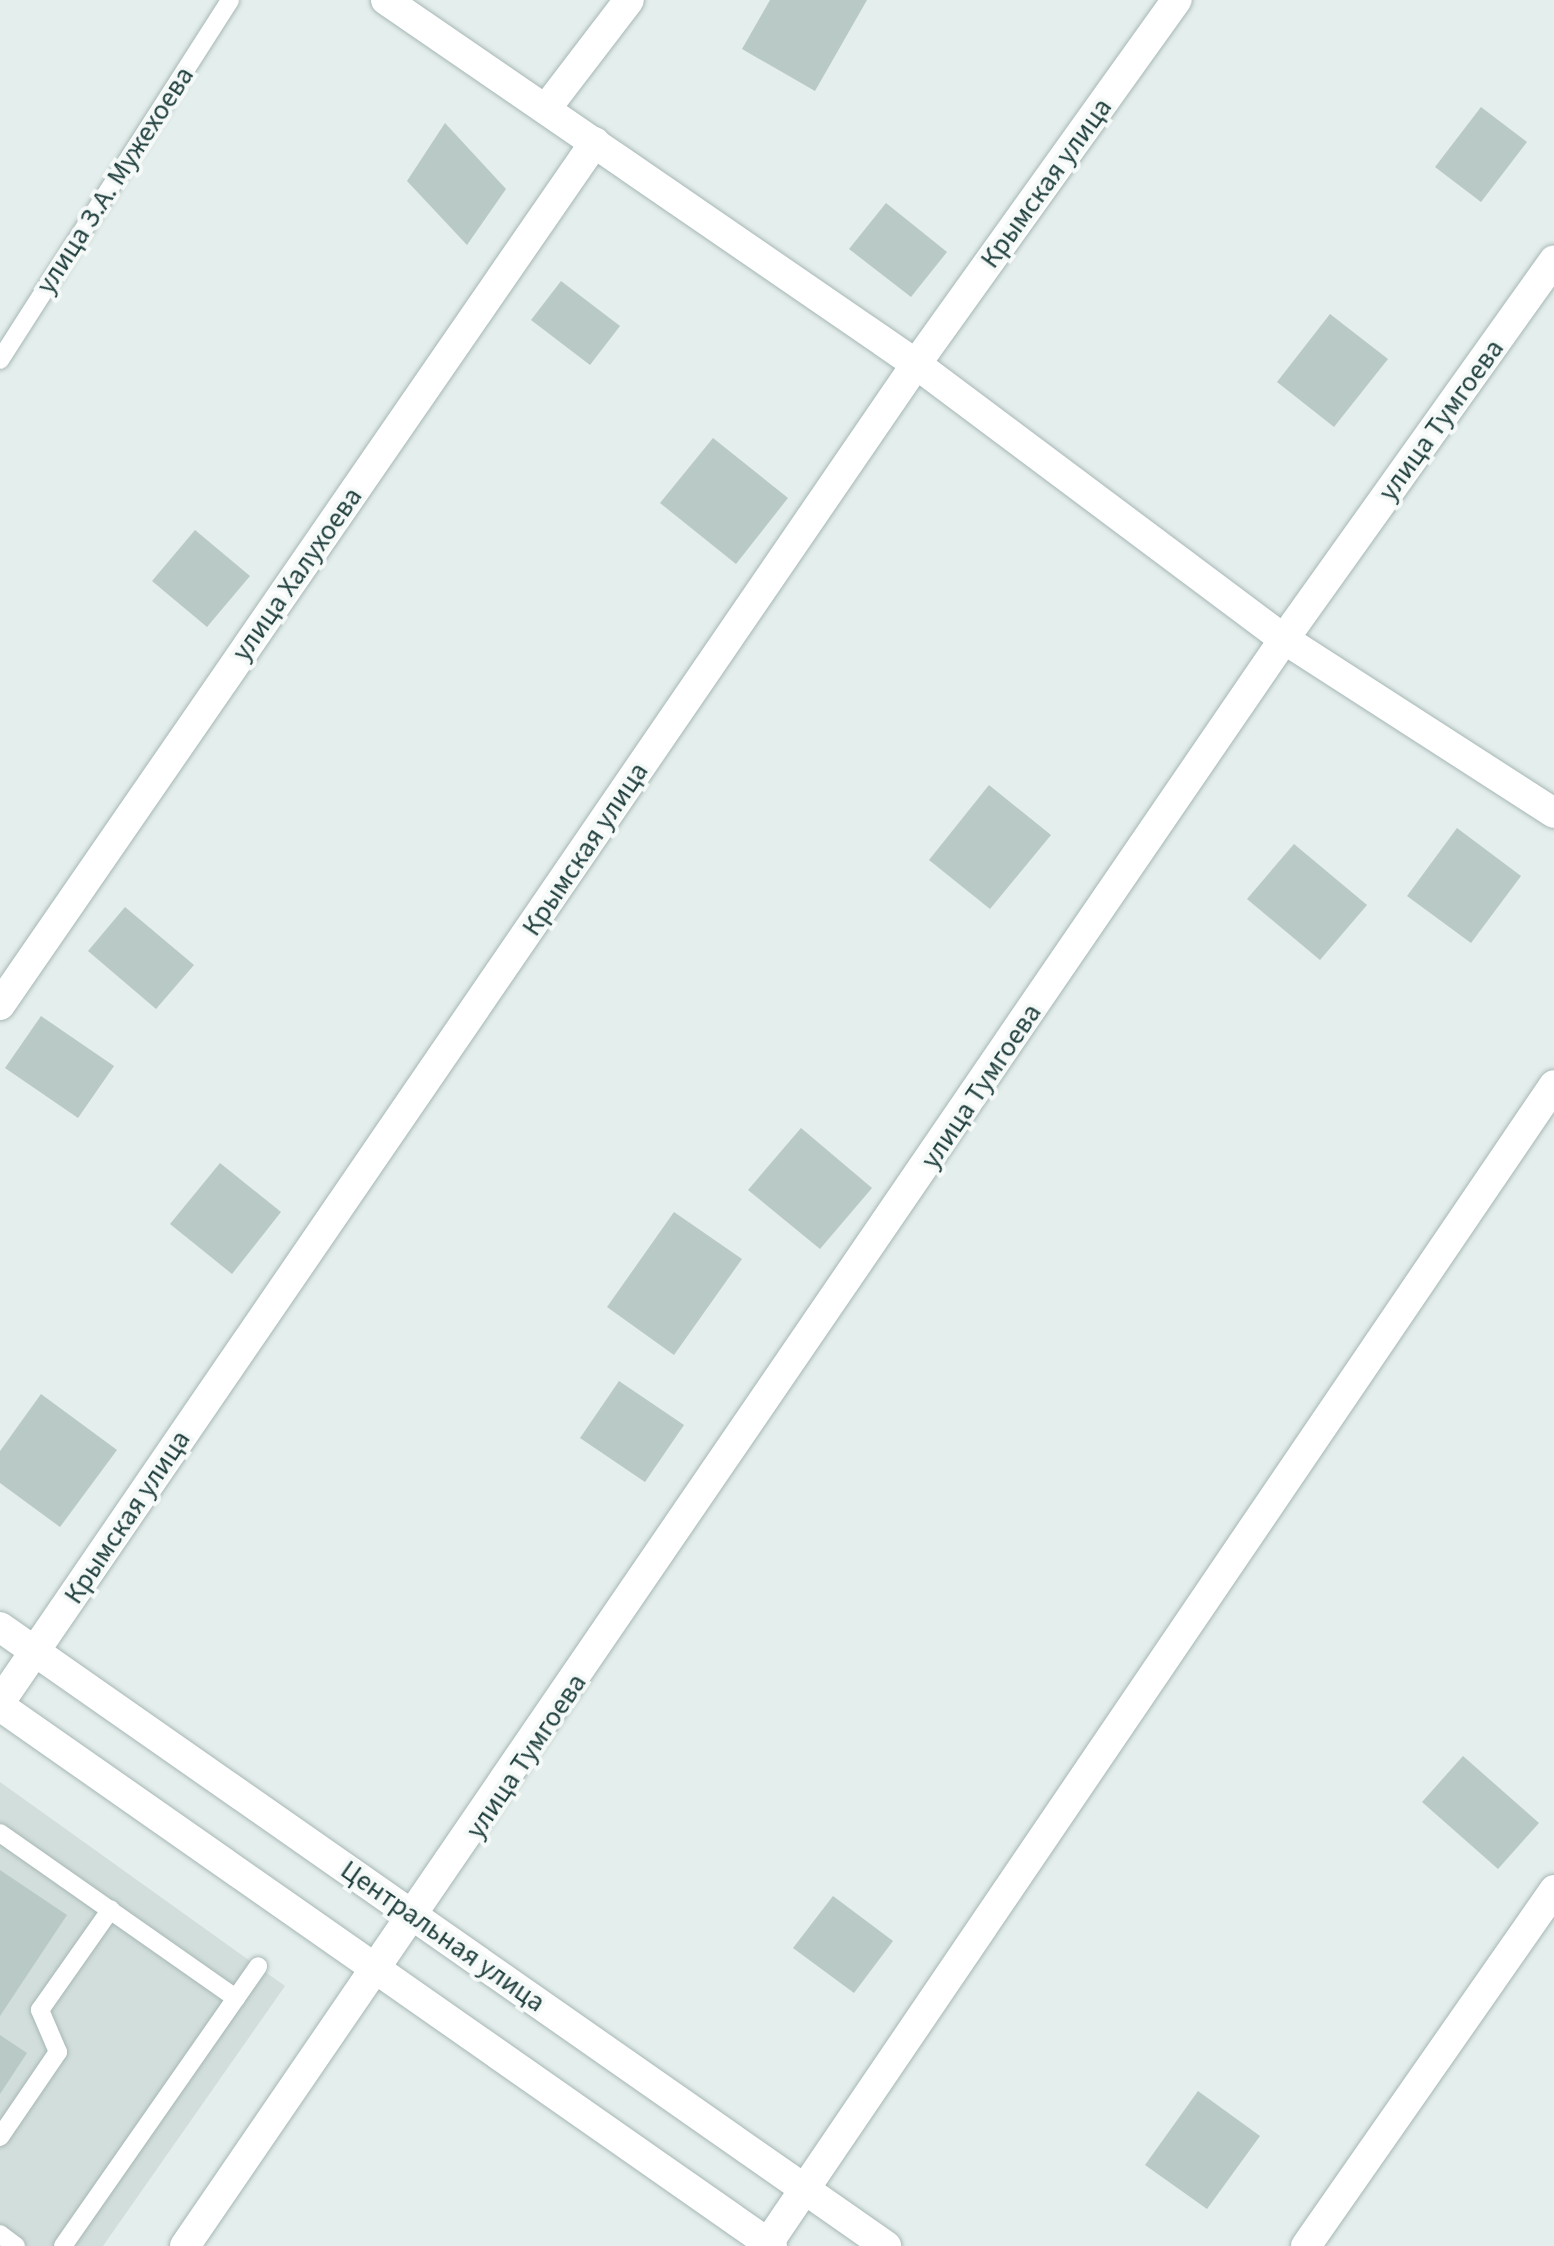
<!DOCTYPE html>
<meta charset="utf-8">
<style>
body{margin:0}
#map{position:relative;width:1554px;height:2246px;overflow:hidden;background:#e4eeec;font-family:"Source Sans 3",sans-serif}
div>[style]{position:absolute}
.built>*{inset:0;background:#d2dedb}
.building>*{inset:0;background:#b9c9c6}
.roads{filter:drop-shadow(0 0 2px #a6b7b5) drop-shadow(0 0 2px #a6b7b5)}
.lane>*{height:18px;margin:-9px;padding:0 9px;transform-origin:9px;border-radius:9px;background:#fff}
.street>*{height:30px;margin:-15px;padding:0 15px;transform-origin:15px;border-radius:15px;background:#fff}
.secondary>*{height:30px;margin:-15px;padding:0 15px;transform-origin:15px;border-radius:15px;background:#fff}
span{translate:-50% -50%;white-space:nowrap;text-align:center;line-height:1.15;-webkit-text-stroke:8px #f5faf9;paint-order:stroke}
.street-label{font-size:28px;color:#22413f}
</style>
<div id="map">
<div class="built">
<div style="clip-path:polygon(0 1782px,285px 1986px,103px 2246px,0 2246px)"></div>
</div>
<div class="building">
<div style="clip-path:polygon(770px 0,867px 0,815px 91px,742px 49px)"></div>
<div style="clip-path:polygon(1481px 107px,1527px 142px,1481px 202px,1435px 167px)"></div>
<div style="clip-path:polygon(445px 123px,506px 189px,467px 245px,407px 181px)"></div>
<div style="clip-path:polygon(886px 203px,947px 252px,911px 297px,849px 249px)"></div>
<div style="clip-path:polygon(561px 281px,620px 326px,590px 365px,531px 320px)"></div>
<div style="clip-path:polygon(1330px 314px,1388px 359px,1334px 427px,1277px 382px)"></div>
<div style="clip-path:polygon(713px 438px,788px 498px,736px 564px,660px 503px)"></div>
<div style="clip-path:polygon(195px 530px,250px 576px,207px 627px,152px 581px)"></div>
<div style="clip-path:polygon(989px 785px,1051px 835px,990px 909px,929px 860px)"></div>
<div style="clip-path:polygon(1457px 828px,1521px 876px,1471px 943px,1407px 896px)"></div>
<div style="clip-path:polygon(1294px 844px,1367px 905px,1320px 960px,1247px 899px)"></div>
<div style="clip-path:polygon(125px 907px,194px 965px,156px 1009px,88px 951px)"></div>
<div style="clip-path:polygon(41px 1016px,114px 1066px,78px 1118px,5px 1068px)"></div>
<div style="clip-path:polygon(801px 1128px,872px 1188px,820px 1249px,748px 1190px)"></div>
<div style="clip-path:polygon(220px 1163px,281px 1212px,232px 1274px,170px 1224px)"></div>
<div style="clip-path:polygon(674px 1212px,742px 1259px,674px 1355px,607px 1307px)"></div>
<div style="clip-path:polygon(619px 1381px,684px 1425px,645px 1482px,580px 1438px)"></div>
<div style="clip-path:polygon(41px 1394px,117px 1450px,60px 1527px,0 1483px,0 1451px)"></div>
<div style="clip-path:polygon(1463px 1756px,1539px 1823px,1498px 1869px,1422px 1802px)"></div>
<div style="clip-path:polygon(0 1870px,67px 1915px,0 2016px)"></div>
<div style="clip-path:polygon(833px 1896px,893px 1941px,854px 1993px,793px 1948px)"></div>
<div style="clip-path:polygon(0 2035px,27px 2053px,0 2094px)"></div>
<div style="clip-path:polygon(1198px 2091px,1260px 2136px,1207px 2209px,1145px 2165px)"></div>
</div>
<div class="roads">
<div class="lane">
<div style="left:0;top:360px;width:427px;rotate:-57.4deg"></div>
<div style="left:0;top:1833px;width:288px;rotate:35deg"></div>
<div style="left:0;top:2137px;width:103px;rotate:-55.7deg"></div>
<div style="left:58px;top:2052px;width:46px;rotate:-113.2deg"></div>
<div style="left:40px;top:2010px;width:123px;rotate:-54.9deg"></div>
<div style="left:0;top:2234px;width:20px;rotate:37deg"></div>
<div style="left:63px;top:2246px;width:341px;rotate:-55.1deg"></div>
</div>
<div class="street">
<div style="left:386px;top:0;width:643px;rotate:34.48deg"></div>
<div style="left:916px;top:364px;width:459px;rotate:36.8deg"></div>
<div style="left:1284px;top:639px;width:321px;rotate:32.8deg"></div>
<div style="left:548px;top:106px;width:133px;rotate:-52.6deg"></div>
<div style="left:0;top:1005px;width:1048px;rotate:-55.42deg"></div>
<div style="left:0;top:1702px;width:1622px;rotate:-55.6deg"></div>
<div style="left:916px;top:364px;width:448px;rotate:-54.4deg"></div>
<div style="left:185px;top:2246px;width:1947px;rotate:-55.63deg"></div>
<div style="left:1284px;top:639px;width:465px;rotate:-54.5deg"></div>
<div style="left:766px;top:2246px;width:1403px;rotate:-55.83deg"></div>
<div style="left:1306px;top:2246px;width:434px;rotate:-55.1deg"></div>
</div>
<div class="secondary">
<div style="left:0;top:1627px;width:1081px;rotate:34.94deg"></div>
<div style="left:0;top:1706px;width:942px;rotate:34.97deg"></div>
</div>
</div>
<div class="street-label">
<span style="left:115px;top:180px;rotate:-57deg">улица З.А. Мужехоева</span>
<span style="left:1046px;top:183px;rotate:-54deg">Крымская улица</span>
<span style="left:1441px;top:420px;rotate:-54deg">улица Тумгоева</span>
<span style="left:297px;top:574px;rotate:-55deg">улица Халухоева</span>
<span style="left:585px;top:849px;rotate:-56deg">Крымская улица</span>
<span style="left:981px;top:1086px;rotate:-56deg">улица Тумгоева</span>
<span style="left:127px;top:1517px;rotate:-56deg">Крымская улица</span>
<span style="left:526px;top:1756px;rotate:-56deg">улица Тумгоева</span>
<span style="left:443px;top:1936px;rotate:35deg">Центральная улица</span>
</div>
</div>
